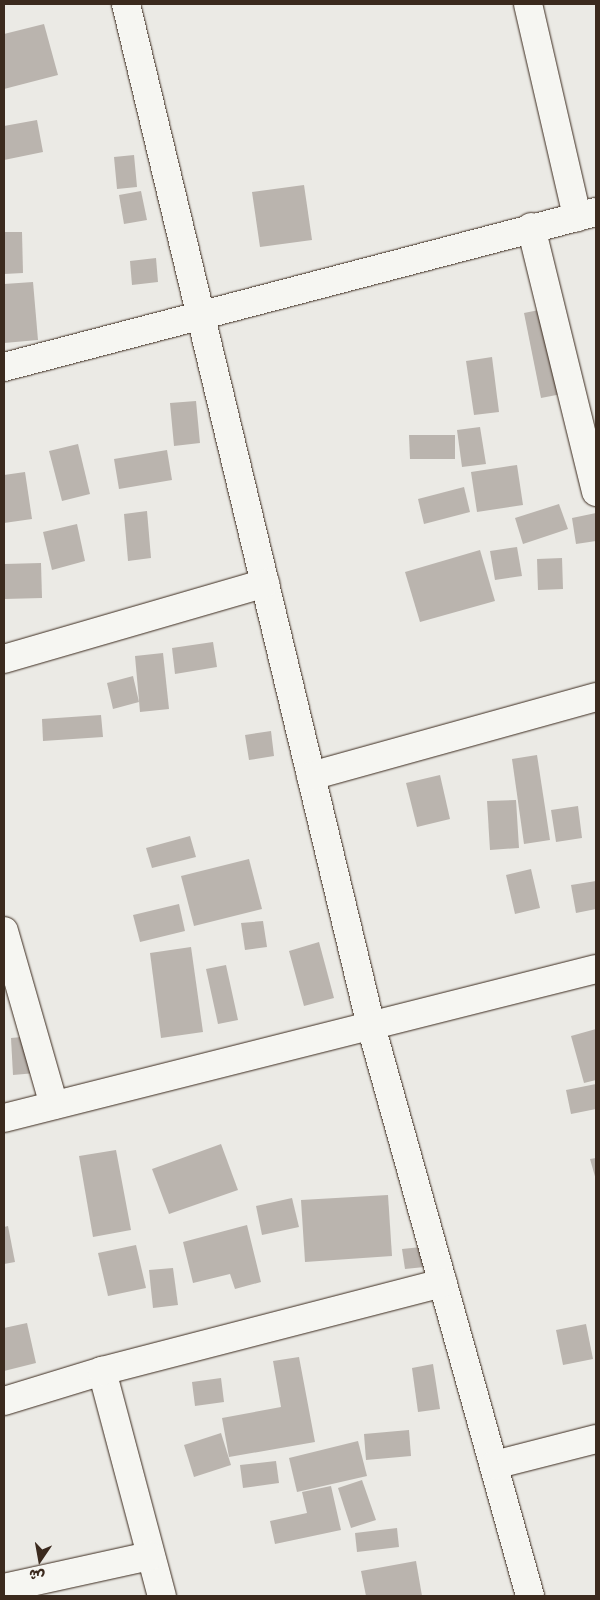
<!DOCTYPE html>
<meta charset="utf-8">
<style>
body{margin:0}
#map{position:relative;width:600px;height:1600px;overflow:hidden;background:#ebeae5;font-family:Caveat,"Playpen Sans Arabic",sans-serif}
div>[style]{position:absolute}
.building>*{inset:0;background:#bab4ae}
.roads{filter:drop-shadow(0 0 1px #3b2a1e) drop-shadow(0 0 1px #3b2a1e)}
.street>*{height:28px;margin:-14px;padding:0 14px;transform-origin:14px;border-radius:14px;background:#f6f6f2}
span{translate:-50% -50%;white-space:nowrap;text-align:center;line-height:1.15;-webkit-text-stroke:5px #f6f6f2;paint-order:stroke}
.frame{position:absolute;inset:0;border:5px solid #3b2a1e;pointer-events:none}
.north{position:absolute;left:15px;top:1535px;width:50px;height:50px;-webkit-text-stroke:4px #f6f6f2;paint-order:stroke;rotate:192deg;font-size:14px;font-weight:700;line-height:20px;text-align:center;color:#3b2a1e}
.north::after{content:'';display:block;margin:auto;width:18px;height:22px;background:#3b2a1e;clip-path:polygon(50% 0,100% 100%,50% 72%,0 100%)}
</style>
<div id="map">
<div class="building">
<div style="clip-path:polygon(44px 24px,58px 75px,4px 89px,4px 34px)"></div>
<div style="clip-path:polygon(37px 120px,43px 152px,4px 160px,4px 126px)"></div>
<div style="clip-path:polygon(134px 155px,137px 187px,117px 189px,114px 157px)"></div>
<div style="clip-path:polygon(304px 185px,312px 240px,260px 247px,252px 192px)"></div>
<div style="clip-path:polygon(141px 191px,147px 220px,124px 224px,119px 195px)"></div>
<div style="clip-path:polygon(4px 232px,22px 232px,23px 273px,4px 274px)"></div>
<div style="clip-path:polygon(156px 258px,158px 282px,132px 285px,130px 261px)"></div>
<div style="clip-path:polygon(33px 282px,38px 340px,4px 343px,4px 284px)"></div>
<div style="clip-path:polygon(554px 307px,572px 392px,541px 398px,524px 313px)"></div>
<div style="clip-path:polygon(492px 357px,499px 412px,474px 415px,466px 361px)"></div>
<div style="clip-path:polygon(196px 401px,200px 443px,174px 446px,170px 403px)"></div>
<div style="clip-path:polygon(480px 427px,486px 464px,462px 467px,457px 430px)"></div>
<div style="clip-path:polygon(409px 435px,455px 435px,455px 459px,410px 459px)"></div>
<div style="clip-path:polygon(78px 444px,90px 494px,62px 501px,49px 451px)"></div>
<div style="clip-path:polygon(167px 450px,172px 480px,119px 489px,114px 459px)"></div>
<div style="clip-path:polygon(517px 465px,523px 505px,477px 512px,471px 472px)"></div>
<div style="clip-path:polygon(25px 472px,32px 519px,4px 523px,4px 475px)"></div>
<div style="clip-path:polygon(464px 487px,470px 512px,424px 524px,418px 499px)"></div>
<div style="clip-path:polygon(559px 504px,568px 529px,523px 544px,515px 518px)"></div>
<div style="clip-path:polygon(147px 511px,151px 558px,128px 561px,124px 514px)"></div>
<div style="clip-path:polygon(596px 513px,596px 541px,576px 544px,572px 518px)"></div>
<div style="clip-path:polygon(77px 524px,85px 561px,52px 570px,43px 532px)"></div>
<div style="clip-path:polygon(517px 547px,522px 576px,495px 580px,490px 551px)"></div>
<div style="clip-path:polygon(480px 550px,495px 601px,420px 622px,405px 572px)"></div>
<div style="clip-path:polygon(562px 558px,563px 589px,538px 590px,537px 559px)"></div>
<div style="clip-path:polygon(41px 563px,42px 598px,4px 599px,4px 564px)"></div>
<div style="clip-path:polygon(213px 642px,217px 667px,175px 674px,172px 648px)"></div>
<div style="clip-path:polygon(163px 653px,169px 709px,140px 712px,135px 656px)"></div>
<div style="clip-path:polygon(133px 676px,139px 702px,113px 709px,107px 683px)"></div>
<div style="clip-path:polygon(101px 715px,103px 737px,43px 741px,42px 719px)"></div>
<div style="clip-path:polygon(271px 731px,274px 756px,249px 760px,245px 735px)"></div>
<div style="clip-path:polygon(537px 755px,550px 840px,524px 844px,512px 759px)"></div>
<div style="clip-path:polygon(440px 775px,450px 819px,417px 827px,406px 783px)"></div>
<div style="clip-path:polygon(516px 800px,519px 848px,490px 850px,487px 801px)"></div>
<div style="clip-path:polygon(578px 806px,582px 838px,556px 842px,551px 810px)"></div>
<div style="clip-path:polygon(190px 836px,196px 857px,152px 868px,146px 848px)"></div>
<div style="clip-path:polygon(249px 859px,262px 909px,194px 926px,181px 876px)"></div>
<div style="clip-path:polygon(531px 869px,540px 908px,515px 914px,506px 875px)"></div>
<div style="clip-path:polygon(596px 881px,596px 909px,576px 913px,571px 885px)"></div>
<div style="clip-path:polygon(179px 904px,185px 931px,140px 942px,133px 915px)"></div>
<div style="clip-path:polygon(263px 921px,267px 947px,245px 950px,241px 923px)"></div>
<div style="clip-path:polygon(319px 942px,334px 998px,304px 1006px,289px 951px)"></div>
<div style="clip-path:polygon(191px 947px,203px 1032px,161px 1038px,150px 953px)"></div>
<div style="clip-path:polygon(226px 965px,238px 1020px,218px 1024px,206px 969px)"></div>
<div style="clip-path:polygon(596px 1029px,596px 1080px,584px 1083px,571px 1036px)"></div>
<div style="clip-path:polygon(33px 1036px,36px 1073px,13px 1075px,11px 1038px)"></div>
<div style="clip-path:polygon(596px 1084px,596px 1109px,571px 1114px,566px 1090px)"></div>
<div style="clip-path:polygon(221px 1144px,238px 1190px,169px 1214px,152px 1169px)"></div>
<div style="clip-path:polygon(116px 1150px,131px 1230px,93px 1237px,79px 1156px)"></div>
<div style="clip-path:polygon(596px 1158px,596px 1180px,590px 1159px)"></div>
<div style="clip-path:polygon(388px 1195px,392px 1256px,305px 1262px,301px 1200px)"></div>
<div style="clip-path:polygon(292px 1198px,299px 1227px,262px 1235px,256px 1206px)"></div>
<div style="clip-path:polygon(247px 1225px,261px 1282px,235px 1289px,230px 1274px,193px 1283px,183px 1242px)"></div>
<div style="clip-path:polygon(8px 1226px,15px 1262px,4px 1264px,4px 1227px)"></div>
<div style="clip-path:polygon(136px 1245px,146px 1288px,108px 1296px,98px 1253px)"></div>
<div style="clip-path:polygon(431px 1246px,434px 1266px,405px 1269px,402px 1249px)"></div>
<div style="clip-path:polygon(173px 1268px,178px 1305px,153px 1308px,149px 1270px)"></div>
<div style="clip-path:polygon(27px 1323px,36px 1363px,4px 1371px,4px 1328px)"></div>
<div style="clip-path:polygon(586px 1324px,593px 1359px,563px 1365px,556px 1330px)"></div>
<div style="clip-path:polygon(299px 1357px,315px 1442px,229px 1457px,222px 1418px,281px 1407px,273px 1361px)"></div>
<div style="clip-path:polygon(433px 1364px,440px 1409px,418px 1412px,412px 1368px)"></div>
<div style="clip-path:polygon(221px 1378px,224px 1402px,195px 1406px,192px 1382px)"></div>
<div style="clip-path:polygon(409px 1430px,411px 1456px,366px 1460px,364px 1434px)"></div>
<div style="clip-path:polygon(221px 1433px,231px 1465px,194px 1477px,184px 1445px)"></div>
<div style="clip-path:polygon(358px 1441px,367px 1476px,297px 1492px,289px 1458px)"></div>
<div style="clip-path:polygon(276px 1461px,279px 1483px,243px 1488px,240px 1465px)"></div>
<div style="clip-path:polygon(362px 1480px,376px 1520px,351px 1528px,338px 1488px)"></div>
<div style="clip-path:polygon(331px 1486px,341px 1530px,275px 1544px,270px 1521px,307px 1513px,302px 1492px)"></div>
<div style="clip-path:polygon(397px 1528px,399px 1547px,357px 1552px,355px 1533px)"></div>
<div style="clip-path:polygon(416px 1561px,422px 1596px,366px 1596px,361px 1571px)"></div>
</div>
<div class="roads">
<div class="street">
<div style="left:126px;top:4px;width:1051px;rotate:76.52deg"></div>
<div style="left:371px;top:1026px;width:592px;rotate:74.41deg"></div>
<div style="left:528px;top:4px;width:219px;rotate:77deg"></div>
<div style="left:531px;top:227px;width:273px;rotate:76.2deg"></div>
<div style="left:4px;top:367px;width:612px;rotate:-14.67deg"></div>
<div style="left:4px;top:659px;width:272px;rotate:-16.2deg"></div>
<div style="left:311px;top:776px;width:296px;rotate:-15.5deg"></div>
<div style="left:4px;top:931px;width:181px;rotate:74deg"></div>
<div style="left:4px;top:1118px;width:610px;rotate:-14.13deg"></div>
<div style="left:102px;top:1371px;width:233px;rotate:75.1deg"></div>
<div style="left:4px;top:1401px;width:102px;rotate:-17deg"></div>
<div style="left:102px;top:1371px;width:352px;rotate:-14.5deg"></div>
<div style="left:494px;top:1465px;width:105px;rotate:-14.3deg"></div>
<div style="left:4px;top:1588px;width:149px;rotate:-12.4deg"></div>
</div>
</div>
<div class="frame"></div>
<div class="north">ش</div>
</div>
